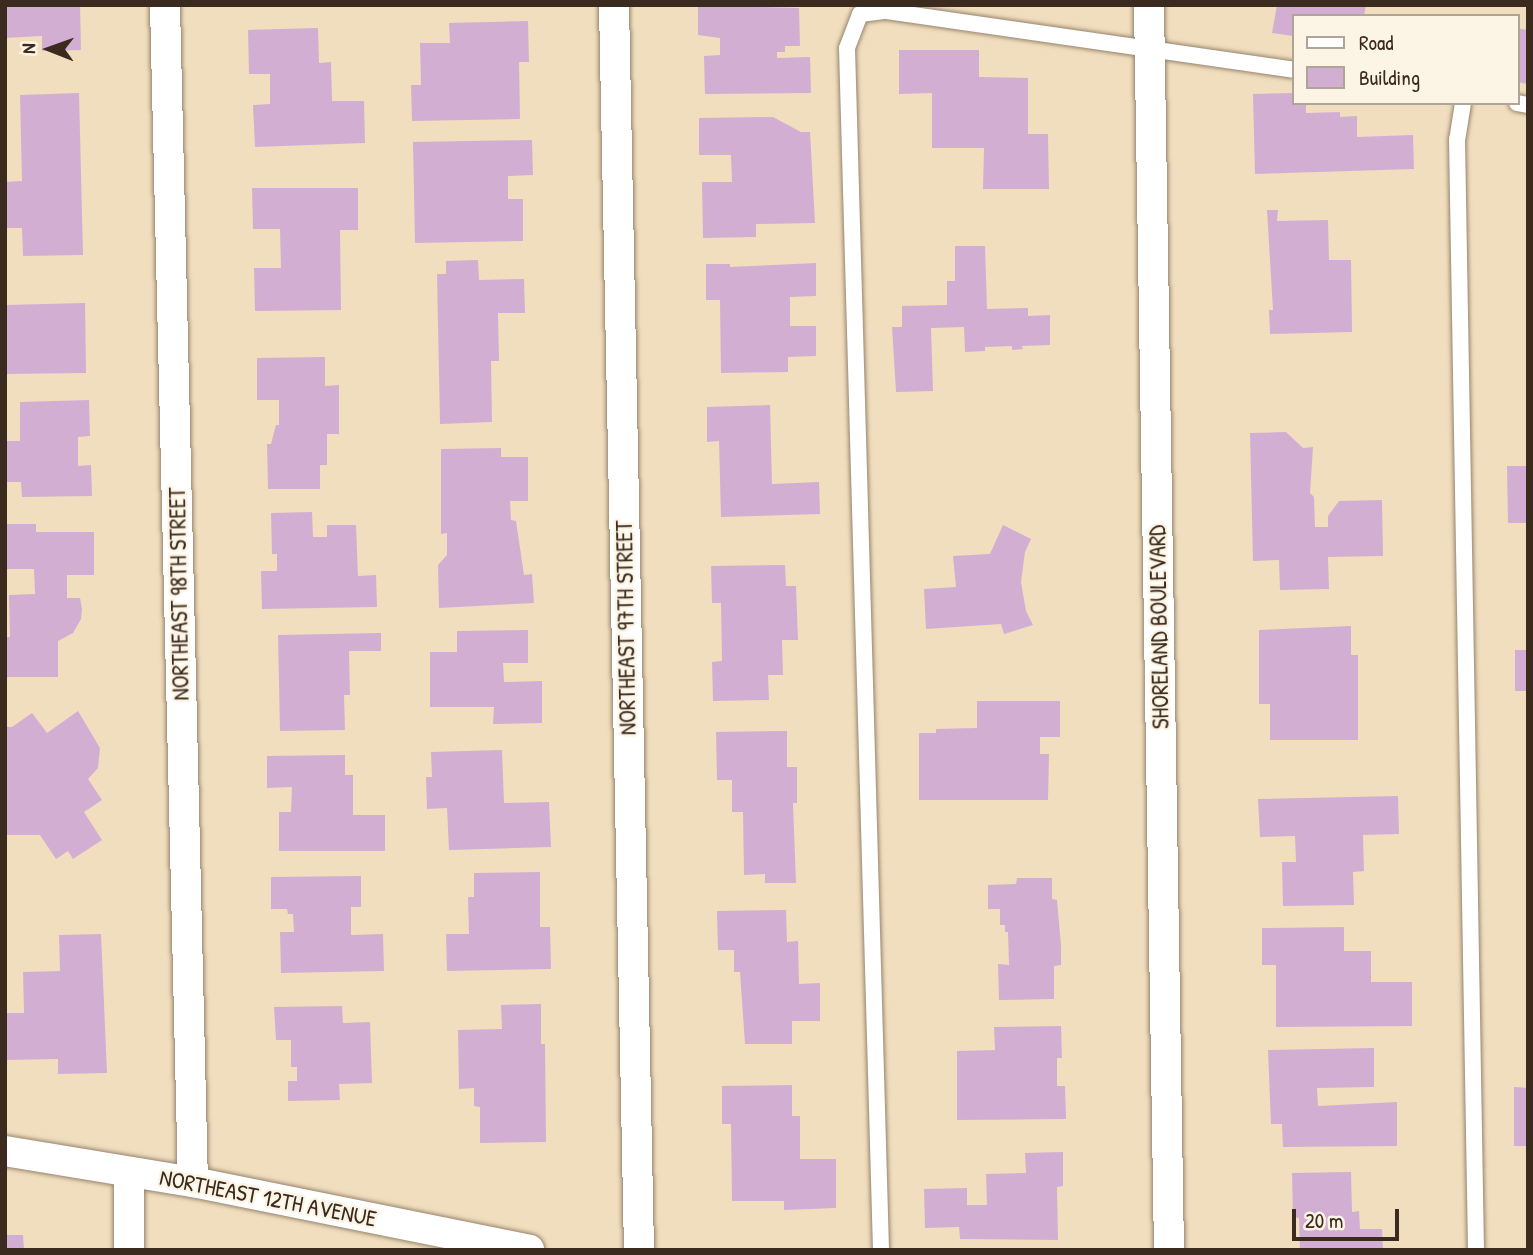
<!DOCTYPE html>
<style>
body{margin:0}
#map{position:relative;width:1533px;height:1255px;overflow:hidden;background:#f1debe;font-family:"Patrick Hand",sans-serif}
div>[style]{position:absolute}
.building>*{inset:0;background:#d3aed3}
.roads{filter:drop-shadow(0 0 2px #96846e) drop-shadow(0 0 2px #96846e)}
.service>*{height:16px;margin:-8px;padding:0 8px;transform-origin:8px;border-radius:8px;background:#fff}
.minor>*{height:30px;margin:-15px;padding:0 15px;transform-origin:15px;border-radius:15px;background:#fff}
span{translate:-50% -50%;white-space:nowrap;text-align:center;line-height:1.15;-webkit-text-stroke:5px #fcf5e5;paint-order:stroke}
.street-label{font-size:23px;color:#3b2a1e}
.frame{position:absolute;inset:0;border:7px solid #3b2a1e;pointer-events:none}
.legend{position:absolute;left:1292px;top:14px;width:228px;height:91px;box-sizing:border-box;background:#fcf5e5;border:2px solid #afa495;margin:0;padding:9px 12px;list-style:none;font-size:21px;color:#3b2a1e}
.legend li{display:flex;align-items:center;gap:14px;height:35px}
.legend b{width:35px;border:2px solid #afa495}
.north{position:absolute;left:14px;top:14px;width:70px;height:70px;-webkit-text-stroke:5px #fcf5e5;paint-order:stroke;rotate:271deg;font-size:19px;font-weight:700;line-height:28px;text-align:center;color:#3b2a1e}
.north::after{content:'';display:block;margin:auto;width:24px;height:32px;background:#3b2a1e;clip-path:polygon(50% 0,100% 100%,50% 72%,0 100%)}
.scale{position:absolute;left:1292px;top:1209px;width:107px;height:32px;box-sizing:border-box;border:4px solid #3b2a1e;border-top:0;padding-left:9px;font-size:21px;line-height:24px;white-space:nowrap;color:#3b2a1e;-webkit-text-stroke:5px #fcf5e5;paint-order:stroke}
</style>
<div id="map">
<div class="building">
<div style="clip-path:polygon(5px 5px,80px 5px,81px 50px,42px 51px,42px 36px,5px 38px)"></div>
<div style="clip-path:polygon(698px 5px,799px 8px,800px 46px,785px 46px,785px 52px,777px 52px,777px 58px,810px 57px,811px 93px,705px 94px,704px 56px,720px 55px,720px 38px,698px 35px)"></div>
<div style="clip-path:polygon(1277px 5px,1366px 5px,1364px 16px,1293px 16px,1293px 36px,1272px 33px)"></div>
<div style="clip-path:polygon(528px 21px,529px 62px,519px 62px,520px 119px,412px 121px,411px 85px,421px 85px,420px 43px,450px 43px,449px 23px)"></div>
<div style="clip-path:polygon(318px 28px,319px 63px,331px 62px,332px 101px,364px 101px,365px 143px,255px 147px,253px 105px,270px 104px,270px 74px,249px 74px,248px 30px)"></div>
<div style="clip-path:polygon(1517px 28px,1528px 30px,1528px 84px,1517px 82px)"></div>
<div style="clip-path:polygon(899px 50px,979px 50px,979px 77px,1028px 78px,1028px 134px,1048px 134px,1049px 189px,983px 189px,984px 148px,932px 148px,932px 93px,899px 94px)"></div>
<div style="clip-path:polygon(79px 93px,83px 255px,23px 256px,22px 228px,5px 228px,5px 182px,22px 181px,20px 95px)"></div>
<div style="clip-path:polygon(1293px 93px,1293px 103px,1306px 103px,1306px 113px,1340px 112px,1340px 117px,1357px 116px,1357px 137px,1413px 135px,1414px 169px,1255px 174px,1253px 94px)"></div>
<div style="clip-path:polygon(773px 117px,801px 132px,810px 132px,815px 223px,756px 224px,756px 237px,703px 238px,702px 182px,732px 182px,731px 155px,699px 155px,699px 118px)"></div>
<div style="clip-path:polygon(532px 140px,533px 175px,508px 176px,508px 199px,523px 199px,523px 241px,415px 243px,413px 142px)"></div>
<div style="clip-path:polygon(252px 188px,358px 188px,358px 230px,340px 230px,341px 310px,255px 311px,254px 268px,281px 268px,280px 229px,253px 229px)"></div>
<div style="clip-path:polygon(1267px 210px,1278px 210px,1277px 221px,1328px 220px,1329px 260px,1351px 260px,1352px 332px,1270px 334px,1269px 310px,1273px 310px)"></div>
<div style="clip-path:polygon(955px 246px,985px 246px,987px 309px,1028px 308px,1028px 316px,1050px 315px,1050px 345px,1022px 346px,1023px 349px,1012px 350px,1012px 346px,985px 347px,985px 351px,965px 352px,964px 327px,931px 328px,933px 391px,896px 392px,892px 327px,902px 327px,902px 306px,947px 305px,947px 281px,955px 281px)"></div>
<div style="clip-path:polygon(478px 260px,479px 280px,524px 279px,525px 313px,498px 313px,499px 361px,491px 361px,492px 422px,440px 424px,437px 274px,446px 274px,446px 261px)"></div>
<div style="clip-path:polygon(816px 263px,816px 296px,790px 297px,790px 326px,816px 326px,816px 356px,788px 357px,788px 372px,721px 373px,720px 300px,706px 300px,706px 264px,730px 264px,730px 267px)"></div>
<div style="clip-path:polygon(85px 303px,86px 373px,5px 374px,5px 305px)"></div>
<div style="clip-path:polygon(325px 357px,325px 386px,339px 385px,339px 434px,327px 434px,327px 465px,320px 465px,320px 489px,268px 489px,267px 444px,271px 444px,276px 425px,279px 425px,279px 400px,257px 400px,257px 358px)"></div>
<div style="clip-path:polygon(89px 400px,90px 436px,78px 437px,78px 466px,91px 465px,92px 496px,22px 497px,21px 482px,5px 482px,5px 441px,20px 441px,20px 402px)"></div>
<div style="clip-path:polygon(770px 405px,772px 484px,819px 482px,820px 514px,721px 517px,719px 441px,707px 442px,707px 407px)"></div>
<div style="clip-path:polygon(1286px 432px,1303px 448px,1313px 447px,1310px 493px,1314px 497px,1315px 527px,1328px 527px,1328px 516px,1339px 501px,1382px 500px,1383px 556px,1328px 557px,1329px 589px,1280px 590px,1279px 560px,1253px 561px,1250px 433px)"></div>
<div style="clip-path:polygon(501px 448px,501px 457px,528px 457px,528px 501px,510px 501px,511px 520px,516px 521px,524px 575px,532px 574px,534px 603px,439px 608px,438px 565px,447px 555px,447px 533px,441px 534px,441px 449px)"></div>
<div style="clip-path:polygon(1507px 466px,1528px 466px,1528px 523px,1508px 523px)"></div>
<div style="clip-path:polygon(312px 512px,313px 537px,327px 537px,327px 525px,356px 525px,358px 576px,376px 575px,377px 607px,262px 609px,261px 571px,277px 571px,277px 554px,272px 554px,271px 513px)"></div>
<div style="clip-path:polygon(5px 524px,36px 524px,36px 532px,94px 532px,94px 575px,67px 575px,67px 598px,80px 598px,82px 609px,81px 619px,73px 633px,58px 641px,58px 677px,5px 677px,5px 637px,10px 637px,9px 595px,35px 594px,34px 569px,5px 569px)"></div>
<div style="clip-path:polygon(1003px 525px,1031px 539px,1025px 552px,1021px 582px,1026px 611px,1033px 625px,1004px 634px,1001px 624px,926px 629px,924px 589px,956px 587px,953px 556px,990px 554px)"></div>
<div style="clip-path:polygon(785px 565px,786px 586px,796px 586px,798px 640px,782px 640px,783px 675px,768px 675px,769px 700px,713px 701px,712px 662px,722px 661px,721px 603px,712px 603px,711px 566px)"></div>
<div style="clip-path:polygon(1351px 626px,1351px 655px,1358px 655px,1358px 740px,1270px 740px,1270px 704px,1259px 704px,1259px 630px)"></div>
<div style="clip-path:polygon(528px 630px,528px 663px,503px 663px,504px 682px,542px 681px,542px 723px,493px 724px,494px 707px,430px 707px,430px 652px,457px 652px,457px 631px)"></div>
<div style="clip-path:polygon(381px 633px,381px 651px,349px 651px,350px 695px,344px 695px,345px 730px,280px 731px,278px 635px)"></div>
<div style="clip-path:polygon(1515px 650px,1528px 650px,1528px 691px,1515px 691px)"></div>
<div style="clip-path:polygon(977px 701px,1060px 701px,1060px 737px,1040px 737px,1040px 754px,1049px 754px,1048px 800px,919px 800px,919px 733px,936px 733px,936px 729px,977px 728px)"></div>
<div style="clip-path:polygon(78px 711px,100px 748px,98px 768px,88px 779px,102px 800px,84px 812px,102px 840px,73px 859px,68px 851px,56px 859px,40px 835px,5px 835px,5px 727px,12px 727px,32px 713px,47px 733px)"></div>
<div style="clip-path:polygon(787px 731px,787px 767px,797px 767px,797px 803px,793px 803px,796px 883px,765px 883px,765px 874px,744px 875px,743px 812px,732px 812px,732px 780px,717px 780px,716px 732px)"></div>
<div style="clip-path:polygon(502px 750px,504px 803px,549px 802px,551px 847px,449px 850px,447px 808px,427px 809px,426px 777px,432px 777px,431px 752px)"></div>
<div style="clip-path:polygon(345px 755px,345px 775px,353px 775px,353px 815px,385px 815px,385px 851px,279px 851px,279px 812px,291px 812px,292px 787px,267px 788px,267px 756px)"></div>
<div style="clip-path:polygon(1398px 796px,1399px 834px,1363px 835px,1364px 871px,1353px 872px,1354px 905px,1283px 906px,1282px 862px,1296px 862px,1295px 836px,1260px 837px,1258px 799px)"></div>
<div style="clip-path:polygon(540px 872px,540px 927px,550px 927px,551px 969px,447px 971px,446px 934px,469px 934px,468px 897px,474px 897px,474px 873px)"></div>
<div style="clip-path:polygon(361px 876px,361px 907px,351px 907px,351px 935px,383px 934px,384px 971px,281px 973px,280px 932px,294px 932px,293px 914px,288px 914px,287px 909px,271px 909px,271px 877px)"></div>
<div style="clip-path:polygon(1017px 878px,1052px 878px,1052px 899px,1057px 900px,1061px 945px,1061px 965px,1054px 966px,1054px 999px,999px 1000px,998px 964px,1009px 965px,1008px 932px,1005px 932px,1005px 925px,1000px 925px,1000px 909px,988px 909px,988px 885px,1016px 884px)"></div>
<div style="clip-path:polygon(786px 910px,787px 942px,798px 941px,799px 984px,820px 983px,820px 1021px,792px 1021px,792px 1044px,745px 1044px,740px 972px,734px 972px,734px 950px,718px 950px,717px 911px)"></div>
<div style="clip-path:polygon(1344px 927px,1344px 951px,1371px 951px,1371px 982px,1412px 982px,1412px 1026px,1276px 1027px,1276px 965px,1262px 965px,1262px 928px)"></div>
<div style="clip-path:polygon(101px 934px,107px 1073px,58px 1074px,58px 1059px,5px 1060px,5px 1013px,24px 1013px,23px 972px,60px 971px,59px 935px)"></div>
<div style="clip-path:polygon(541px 1004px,541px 1044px,545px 1044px,546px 1142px,480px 1143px,480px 1107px,474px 1106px,474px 1088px,459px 1089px,458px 1030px,502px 1029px,501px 1005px)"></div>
<div style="clip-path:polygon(342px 1006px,343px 1023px,370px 1022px,372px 1083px,339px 1084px,340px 1100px,288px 1101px,288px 1081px,297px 1081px,297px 1067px,291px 1067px,291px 1040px,276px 1040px,274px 1007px)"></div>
<div style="clip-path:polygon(1061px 1026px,1062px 1058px,1057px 1058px,1057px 1086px,1065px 1086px,1066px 1119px,957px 1120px,957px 1051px,995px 1050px,994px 1027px)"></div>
<div style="clip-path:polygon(1374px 1048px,1374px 1087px,1317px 1088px,1318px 1106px,1397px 1102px,1397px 1146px,1283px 1147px,1282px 1124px,1271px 1124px,1268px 1050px)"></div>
<div style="clip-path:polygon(792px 1085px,792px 1116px,800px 1116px,800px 1159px,836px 1159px,836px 1208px,784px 1210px,784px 1201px,732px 1201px,731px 1124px,722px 1124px,722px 1086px)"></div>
<div style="clip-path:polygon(1514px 1087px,1528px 1088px,1528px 1146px,1514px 1146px)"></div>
<div style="clip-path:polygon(1063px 1152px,1063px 1186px,1057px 1187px,1058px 1240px,960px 1239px,959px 1227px,925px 1228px,924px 1189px,967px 1188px,967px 1205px,987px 1205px,986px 1174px,1026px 1173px,1025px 1153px)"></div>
<div style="clip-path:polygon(1351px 1172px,1352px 1212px,1359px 1211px,1360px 1229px,1382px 1229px,1383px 1250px,1300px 1250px,1299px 1218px,1293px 1217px,1292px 1173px)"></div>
<div style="clip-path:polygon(5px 1235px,23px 1235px,24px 1250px,5px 1250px)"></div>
</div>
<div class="roads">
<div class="service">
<div style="left:1463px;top:103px;width:36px;rotate:99deg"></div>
<div style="left:1457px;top:139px;width:1111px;rotate:89.02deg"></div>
<div style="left:1517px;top:103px;width:11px;rotate:10deg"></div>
<div style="left:881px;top:1250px;width:1202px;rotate:-91.62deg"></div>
<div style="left:847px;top:48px;width:36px;rotate:-69deg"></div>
<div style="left:860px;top:14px;width:26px;rotate:-7deg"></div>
<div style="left:886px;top:11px;width:411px;rotate:8.2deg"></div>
</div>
<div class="minor">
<div style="left:165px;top:5px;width:1177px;rotate:88.64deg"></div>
<div style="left:614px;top:5px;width:1245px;rotate:88.85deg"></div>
<div style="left:1149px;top:5px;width:1245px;rotate:89.08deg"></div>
<div style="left:5px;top:1151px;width:191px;rotate:9.4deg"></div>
<div style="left:193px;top:1182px;width:343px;rotate:11.4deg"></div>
<div style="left:129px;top:1172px;width:78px;rotate:90deg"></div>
</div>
</div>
<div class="street-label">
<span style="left:179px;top:594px;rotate:-91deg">NORTHEAST 98TH STREET</span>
<span style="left:1159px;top:627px;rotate:-91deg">SHORELAND BOULEVARD</span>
<span style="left:626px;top:628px;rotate:-91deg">NORTHEAST 97TH STREET</span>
<span style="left:268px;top:1198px;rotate:11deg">NORTHEAST 12TH AVENUE</span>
</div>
<div class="frame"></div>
<ul class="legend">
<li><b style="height:9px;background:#fff"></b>Road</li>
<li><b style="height:19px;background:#d3aed3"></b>Building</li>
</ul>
<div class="north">N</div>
<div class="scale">20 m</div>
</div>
